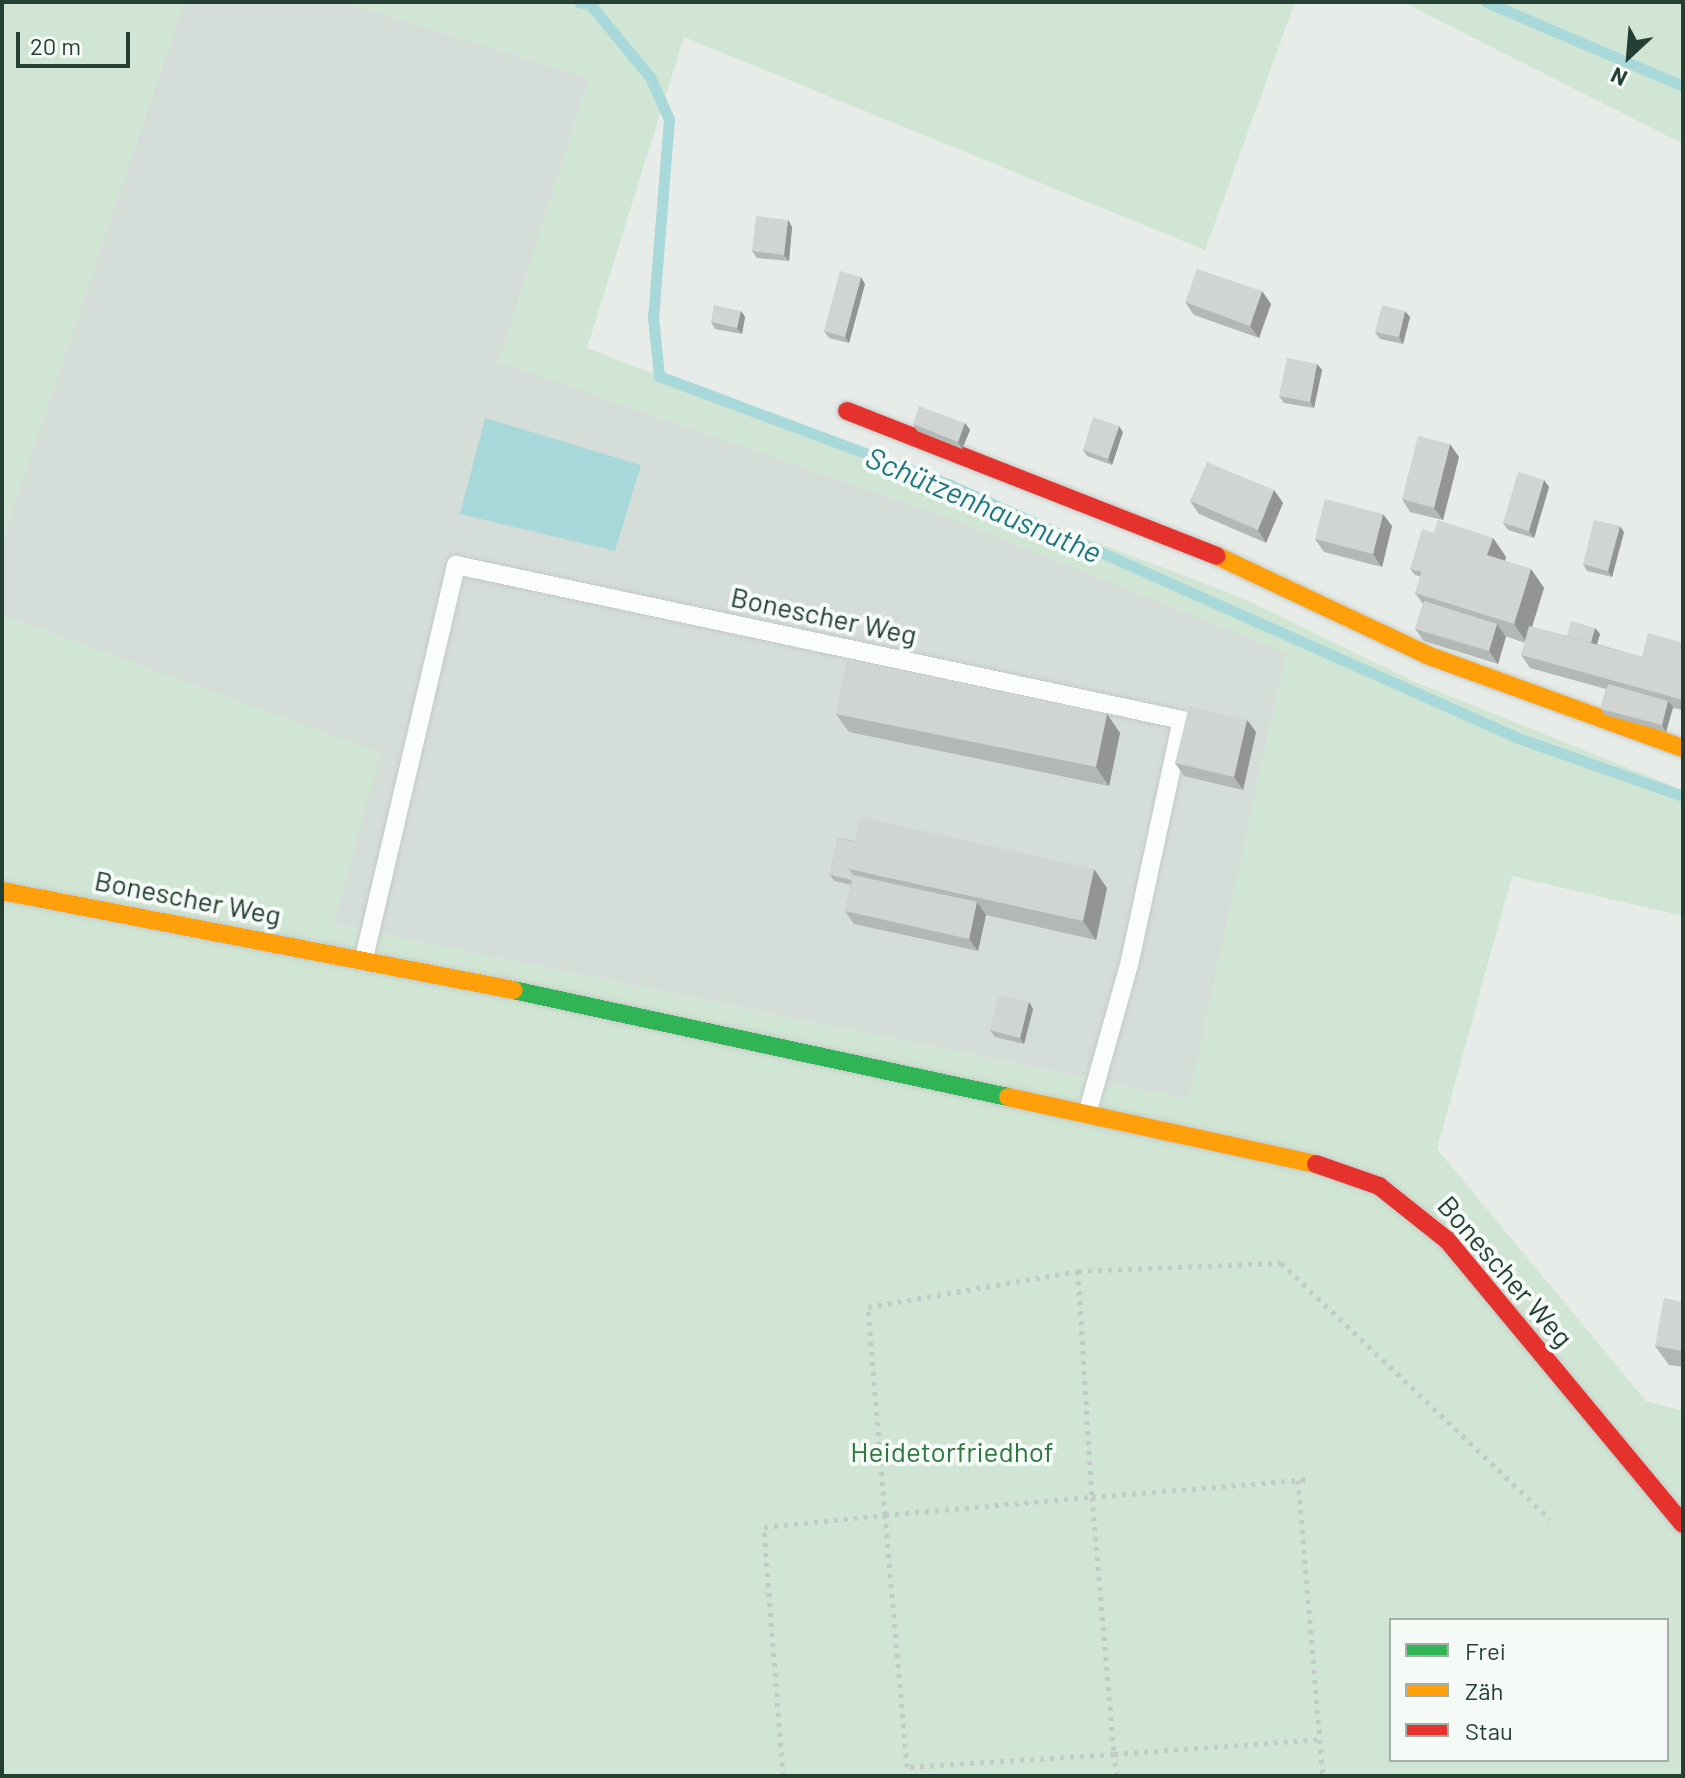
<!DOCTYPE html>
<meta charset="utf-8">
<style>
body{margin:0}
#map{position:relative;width:1685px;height:1778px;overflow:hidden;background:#e7ece9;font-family:Barlow,sans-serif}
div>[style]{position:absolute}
.built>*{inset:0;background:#d5ddd9}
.green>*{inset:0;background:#d0e5d4}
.water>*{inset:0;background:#a8d8d9}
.stream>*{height:11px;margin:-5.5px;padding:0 5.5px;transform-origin:5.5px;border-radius:5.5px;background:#a8d8d9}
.path>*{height:5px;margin-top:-2.5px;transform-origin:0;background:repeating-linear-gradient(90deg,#c2cbc7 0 4px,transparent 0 10px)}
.roads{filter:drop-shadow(0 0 2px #c4c9c6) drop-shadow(0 0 2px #c4c9c6)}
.lane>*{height:18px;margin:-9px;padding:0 9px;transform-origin:9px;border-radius:9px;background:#fbfcfc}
.fast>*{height:18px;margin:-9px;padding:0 9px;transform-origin:9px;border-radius:9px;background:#30b455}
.slow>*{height:18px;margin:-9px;padding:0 9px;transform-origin:9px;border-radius:9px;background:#ff9f0a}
.jam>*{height:18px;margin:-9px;padding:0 9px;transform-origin:9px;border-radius:9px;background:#e5322d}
.wall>*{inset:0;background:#b3b7b5}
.shaded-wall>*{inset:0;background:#929593}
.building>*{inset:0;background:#d0d5d2}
span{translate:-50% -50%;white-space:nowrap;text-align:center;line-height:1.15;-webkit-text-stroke:8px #f6faf7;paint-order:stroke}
.street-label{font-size:28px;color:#244035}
.park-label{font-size:28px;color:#2d7742}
.water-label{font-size:30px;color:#1d777d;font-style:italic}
.frame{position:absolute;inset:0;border:4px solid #244035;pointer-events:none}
.legend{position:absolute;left:1389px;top:1618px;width:280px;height:144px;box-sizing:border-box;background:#f6faf7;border:2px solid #a2b0a9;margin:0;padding:10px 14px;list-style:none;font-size:24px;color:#244035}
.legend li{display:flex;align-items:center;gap:16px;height:40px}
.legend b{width:40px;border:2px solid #a2b0a9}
.north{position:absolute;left:1589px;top:16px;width:80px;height:80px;-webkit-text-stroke:6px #f6faf7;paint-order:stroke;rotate:206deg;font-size:22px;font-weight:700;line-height:32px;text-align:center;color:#244035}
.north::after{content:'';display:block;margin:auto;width:28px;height:36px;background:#244035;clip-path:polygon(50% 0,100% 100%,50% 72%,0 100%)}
.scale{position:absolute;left:16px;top:32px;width:114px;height:36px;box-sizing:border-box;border:4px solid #244035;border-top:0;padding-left:10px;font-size:24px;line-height:28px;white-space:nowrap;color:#244035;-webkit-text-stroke:6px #f6faf7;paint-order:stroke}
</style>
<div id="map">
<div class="built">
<div style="clip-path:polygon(184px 2px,345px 2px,589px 78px,499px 362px,942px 515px,1286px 652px,1189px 1099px,333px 924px,380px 753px,2px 615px,2px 540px)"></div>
</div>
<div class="green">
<div style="clip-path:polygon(2px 2px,184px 2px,2px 540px)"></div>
<div style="clip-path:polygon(evenodd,345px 2px,1295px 2px,1205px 250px,684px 37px,587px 348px,1240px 597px,1415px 682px,1683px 790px,1683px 916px,1512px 876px,1437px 1149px,1646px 1401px,1683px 1411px,1683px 1776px,2px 1776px,2px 615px,381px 753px,333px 924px,1188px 1099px,1286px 652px,942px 515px,499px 362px,589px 78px,345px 2px,1391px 1620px,1667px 1620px,1667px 1760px,1391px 1760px,1391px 1620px)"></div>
<div style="clip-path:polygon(1403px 2px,1683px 2px,1683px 144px,1681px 143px)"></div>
</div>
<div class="water">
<div style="clip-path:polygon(485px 418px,641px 465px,615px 551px,460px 514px)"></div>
</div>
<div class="stream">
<div style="left:579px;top:2px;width:11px;rotate:10deg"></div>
<div style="left:590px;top:4px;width:94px;rotate:50.6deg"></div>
<div style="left:650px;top:77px;width:46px;rotate:65.7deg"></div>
<div style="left:669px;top:119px;width:199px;rotate:94.6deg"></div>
<div style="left:653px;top:317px;width:59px;rotate:84.2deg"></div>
<div style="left:659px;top:376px;width:311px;rotate:20.5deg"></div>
<div style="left:950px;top:485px;width:622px;rotate:24.01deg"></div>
<div style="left:1518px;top:738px;width:175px;rotate:19.4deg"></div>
<div style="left:1486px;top:2px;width:214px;rotate:23.1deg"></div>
</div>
<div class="path">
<div style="left:1078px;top:1271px;width:203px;rotate:-2.3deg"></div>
<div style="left:1281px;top:1263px;width:371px;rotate:43.6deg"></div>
<div style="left:1298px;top:1480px;width:297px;rotate:85.2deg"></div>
<div style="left:783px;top:1776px;width:250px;rotate:-94.4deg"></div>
<div style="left:764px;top:1527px;width:122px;rotate:-5.7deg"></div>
<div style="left:885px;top:1515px;width:209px;rotate:-94.7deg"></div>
<div style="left:868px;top:1307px;width:213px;rotate:-9.7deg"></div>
<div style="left:1078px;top:1271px;width:226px;rotate:86.5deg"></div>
<div style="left:1092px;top:1497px;width:258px;rotate:85.1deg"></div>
<div style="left:1114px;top:1754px;width:207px;rotate:176.4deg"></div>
<div style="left:907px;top:1767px;width:253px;rotate:-95deg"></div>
<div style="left:885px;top:1515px;width:208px;rotate:-5deg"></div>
<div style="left:1092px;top:1497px;width:218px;rotate:-4.7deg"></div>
<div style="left:1117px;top:1776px;width:22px;rotate:-98deg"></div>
<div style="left:1114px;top:1754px;width:208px;rotate:-4.1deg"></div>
</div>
<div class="roads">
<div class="lane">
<div style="left:364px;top:958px;width:404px;rotate:-76.8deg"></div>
<div style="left:456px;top:565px;width:742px;rotate:12.05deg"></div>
<div style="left:1182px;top:720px;width:247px;rotate:102.2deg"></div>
<div style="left:1130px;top:961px;width:155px;rotate:105.7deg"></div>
</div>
<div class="fast">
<div style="left:513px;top:990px;width:506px;rotate:12.2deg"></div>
</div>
<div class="slow">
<div style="left:1217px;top:556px;width:232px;rotate:25.2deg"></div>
<div style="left:1427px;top:655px;width:272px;rotate:20deg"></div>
<div style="left:2px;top:891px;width:521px;rotate:10.96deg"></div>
<div style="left:1008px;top:1097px;width:315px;rotate:12.3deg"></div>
</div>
<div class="jam">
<div style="left:847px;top:411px;width:397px;rotate:21.4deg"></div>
<div style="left:1316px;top:1164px;width:67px;rotate:19.2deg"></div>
<div style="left:1379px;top:1186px;width:87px;rotate:38.5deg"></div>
<div style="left:1447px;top:1240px;width:369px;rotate:50.3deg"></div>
</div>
</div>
<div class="wall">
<div style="clip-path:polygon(788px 220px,792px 227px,789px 261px,757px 258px,752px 251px)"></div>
<div style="clip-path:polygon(865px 284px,849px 343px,829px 338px,824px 331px)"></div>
<div style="clip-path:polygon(1185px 302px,1271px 304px,1259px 338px,1194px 315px)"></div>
<div style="clip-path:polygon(741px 311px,745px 317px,742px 334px,715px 329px,711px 322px)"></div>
<div style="clip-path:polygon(1410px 317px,1403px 344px,1380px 339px,1375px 332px)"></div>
<div style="clip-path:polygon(1317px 364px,1322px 370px,1314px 408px,1284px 403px,1279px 396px)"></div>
<div style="clip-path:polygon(965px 423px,970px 430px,962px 449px,917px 431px,913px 424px)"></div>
<div style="clip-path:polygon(1123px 432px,1112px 465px,1087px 456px,1083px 450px)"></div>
<div style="clip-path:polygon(1459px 457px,1443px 520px,1410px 512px,1402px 499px)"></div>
<div style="clip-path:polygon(1544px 480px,1549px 487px,1534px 538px,1508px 530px,1503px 523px)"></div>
<div style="clip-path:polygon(1274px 490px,1283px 503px,1266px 543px,1199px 514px,1190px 501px)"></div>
<div style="clip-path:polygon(1392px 526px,1382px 567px,1324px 552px,1315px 539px)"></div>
<div style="clip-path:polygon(1624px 532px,1612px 577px,1587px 571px,1583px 564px)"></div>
<div style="clip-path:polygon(1434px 533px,1493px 538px,1506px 557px,1505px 561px,1531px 569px,1544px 588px,1532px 627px,1567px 636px,1600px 634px,1597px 644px,1642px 657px,1683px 643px,1683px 710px,1673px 708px,1666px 732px,1605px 715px,1601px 709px,1606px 689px,1530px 668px,1521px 655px,1525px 643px,1505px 636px,1498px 664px,1424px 641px,1415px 629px,1423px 604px,1415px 593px,1421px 577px,1415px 575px,1410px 569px)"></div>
<div style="clip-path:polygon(836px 714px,1107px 714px,1120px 733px,1109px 786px,849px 732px)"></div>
<div style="clip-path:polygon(1247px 720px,1256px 732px,1243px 790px,1184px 776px,1175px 763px)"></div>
<div style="clip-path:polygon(838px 838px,1107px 888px,1096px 940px,986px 915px,978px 951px,854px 924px,845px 911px,851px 885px,834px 881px,830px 875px)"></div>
<div style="clip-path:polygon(1029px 1002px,1033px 1009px,1024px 1044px,995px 1037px,990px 1030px)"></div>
<div style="clip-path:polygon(1683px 1302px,1683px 1367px,1669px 1365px,1655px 1346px)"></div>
</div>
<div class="shaded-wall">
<div style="clip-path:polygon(788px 220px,792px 227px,789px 261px,784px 255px)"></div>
<div style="clip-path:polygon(861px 277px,865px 284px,849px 343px,845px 337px)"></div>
<div style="clip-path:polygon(1262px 291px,1271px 304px,1259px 338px,1250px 326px)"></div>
<div style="clip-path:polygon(741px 311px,745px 317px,742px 334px,737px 328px)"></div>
<div style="clip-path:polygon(1405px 311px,1410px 317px,1403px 344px,1399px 337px)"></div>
<div style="clip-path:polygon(1317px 364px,1322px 370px,1314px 408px,1310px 402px)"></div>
<div style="clip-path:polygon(965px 423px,970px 430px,962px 449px,958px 442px)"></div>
<div style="clip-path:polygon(1119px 426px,1123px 432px,1112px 465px,1108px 459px)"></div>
<div style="clip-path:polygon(1450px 444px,1459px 457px,1443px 520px,1434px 508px)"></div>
<div style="clip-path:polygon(1544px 480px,1549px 487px,1534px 538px,1529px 531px)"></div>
<div style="clip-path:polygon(1274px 490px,1283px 503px,1266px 543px,1258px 530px)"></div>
<div style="clip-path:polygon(1383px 514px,1392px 526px,1382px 567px,1373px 554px)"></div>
<div style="clip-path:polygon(1620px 526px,1624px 532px,1612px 577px,1608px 571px)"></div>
<div style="clip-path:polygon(1493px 538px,1506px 557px,1501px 574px,1487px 555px)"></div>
<div style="clip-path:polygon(1531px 569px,1544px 588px,1527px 643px,1514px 624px)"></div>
<div style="clip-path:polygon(1497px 624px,1506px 637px,1498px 664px,1489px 651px)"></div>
<div style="clip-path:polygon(1595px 628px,1600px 634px,1594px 654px,1589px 647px)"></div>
<div style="clip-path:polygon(1668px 701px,1673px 707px,1666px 732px,1662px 725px)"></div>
<div style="clip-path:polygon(1107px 714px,1120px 733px,1109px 786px,1096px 767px)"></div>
<div style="clip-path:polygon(1247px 720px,1256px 732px,1243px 790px,1234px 777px)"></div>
<div style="clip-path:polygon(1094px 869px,1107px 888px,1096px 940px,1083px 921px)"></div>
<div style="clip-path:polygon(977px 902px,986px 915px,978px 951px,969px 939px)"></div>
<div style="clip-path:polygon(1029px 1002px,1033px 1009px,1024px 1044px,1020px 1038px)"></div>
</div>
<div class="building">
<div style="clip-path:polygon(756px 216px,788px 220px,784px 255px,752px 251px)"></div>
<div style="clip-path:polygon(1197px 269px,1262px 291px,1250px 326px,1185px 302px)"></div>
<div style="clip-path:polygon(840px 271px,861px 277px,845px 337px,824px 331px)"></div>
<div style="clip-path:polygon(714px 305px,741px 311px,737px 328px,711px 322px)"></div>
<div style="clip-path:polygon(1382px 305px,1405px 311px,1399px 337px,1375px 332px)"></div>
<div style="clip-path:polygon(1287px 358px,1317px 364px,1310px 402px,1279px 396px)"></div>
<div style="clip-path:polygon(919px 406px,965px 423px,958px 442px,913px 424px)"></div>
<div style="clip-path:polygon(1093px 417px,1119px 426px,1108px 459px,1083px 450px)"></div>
<div style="clip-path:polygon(1418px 436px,1450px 444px,1434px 508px,1402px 499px)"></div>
<div style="clip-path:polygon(1207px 462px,1274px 490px,1258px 530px,1190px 501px)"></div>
<div style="clip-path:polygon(1518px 472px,1544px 480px,1529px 531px,1503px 523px)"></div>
<div style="clip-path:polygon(1325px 499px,1383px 514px,1373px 554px,1315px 539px)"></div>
<div style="clip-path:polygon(1438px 520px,1493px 538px,1487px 555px,1531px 569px,1514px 624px,1415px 593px)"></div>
<div style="clip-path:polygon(1594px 520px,1620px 526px,1608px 571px,1583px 564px)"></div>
<div style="clip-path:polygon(1422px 529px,1434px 533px,1422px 572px,1410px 569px)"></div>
<div style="clip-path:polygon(1424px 601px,1497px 624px,1489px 651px,1415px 629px)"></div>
<div style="clip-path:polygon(1571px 621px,1595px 628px,1591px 643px,1567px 636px)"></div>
<div style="clip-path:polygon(1529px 626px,1642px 657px,1648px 633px,1683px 643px,1683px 700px,1521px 655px)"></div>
<div style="clip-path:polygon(847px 660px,1107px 714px,1096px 767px,836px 714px)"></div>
<div style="clip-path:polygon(1608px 684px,1668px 701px,1662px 725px,1601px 709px)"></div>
<div style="clip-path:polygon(1189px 706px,1247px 720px,1234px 777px,1175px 763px)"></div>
<div style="clip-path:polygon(860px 817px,1094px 869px,1083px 921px,849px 869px)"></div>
<div style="clip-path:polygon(838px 838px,855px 842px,849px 869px,853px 875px,852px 880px,830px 875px)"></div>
<div style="clip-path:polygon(853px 875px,977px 902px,969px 939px,845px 911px)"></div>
<div style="clip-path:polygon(999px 995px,1029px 1002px,1020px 1038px,990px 1030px)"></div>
<div style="clip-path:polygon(1664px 1298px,1683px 1302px,1683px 1351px,1655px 1346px)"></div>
</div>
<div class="street-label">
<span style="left:824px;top:615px;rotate:12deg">Bonescher Weg</span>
<span style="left:188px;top:897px;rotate:11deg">Bonescher Weg</span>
<span style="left:1506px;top:1271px;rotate:49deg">Bonescher Weg</span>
</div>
<div class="park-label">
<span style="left:952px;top:1451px">Heidetorfriedhof</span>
</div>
<div class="water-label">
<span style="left:984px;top:504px;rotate:23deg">Schützenhausnuthe</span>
</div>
<div class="frame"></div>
<ul class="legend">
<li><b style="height:10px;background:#30b455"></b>Frei</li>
<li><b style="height:10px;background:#ff9f0a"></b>Zäh</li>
<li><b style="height:10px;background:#e5322d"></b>Stau</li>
</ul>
<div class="north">N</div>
<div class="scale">20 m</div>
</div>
